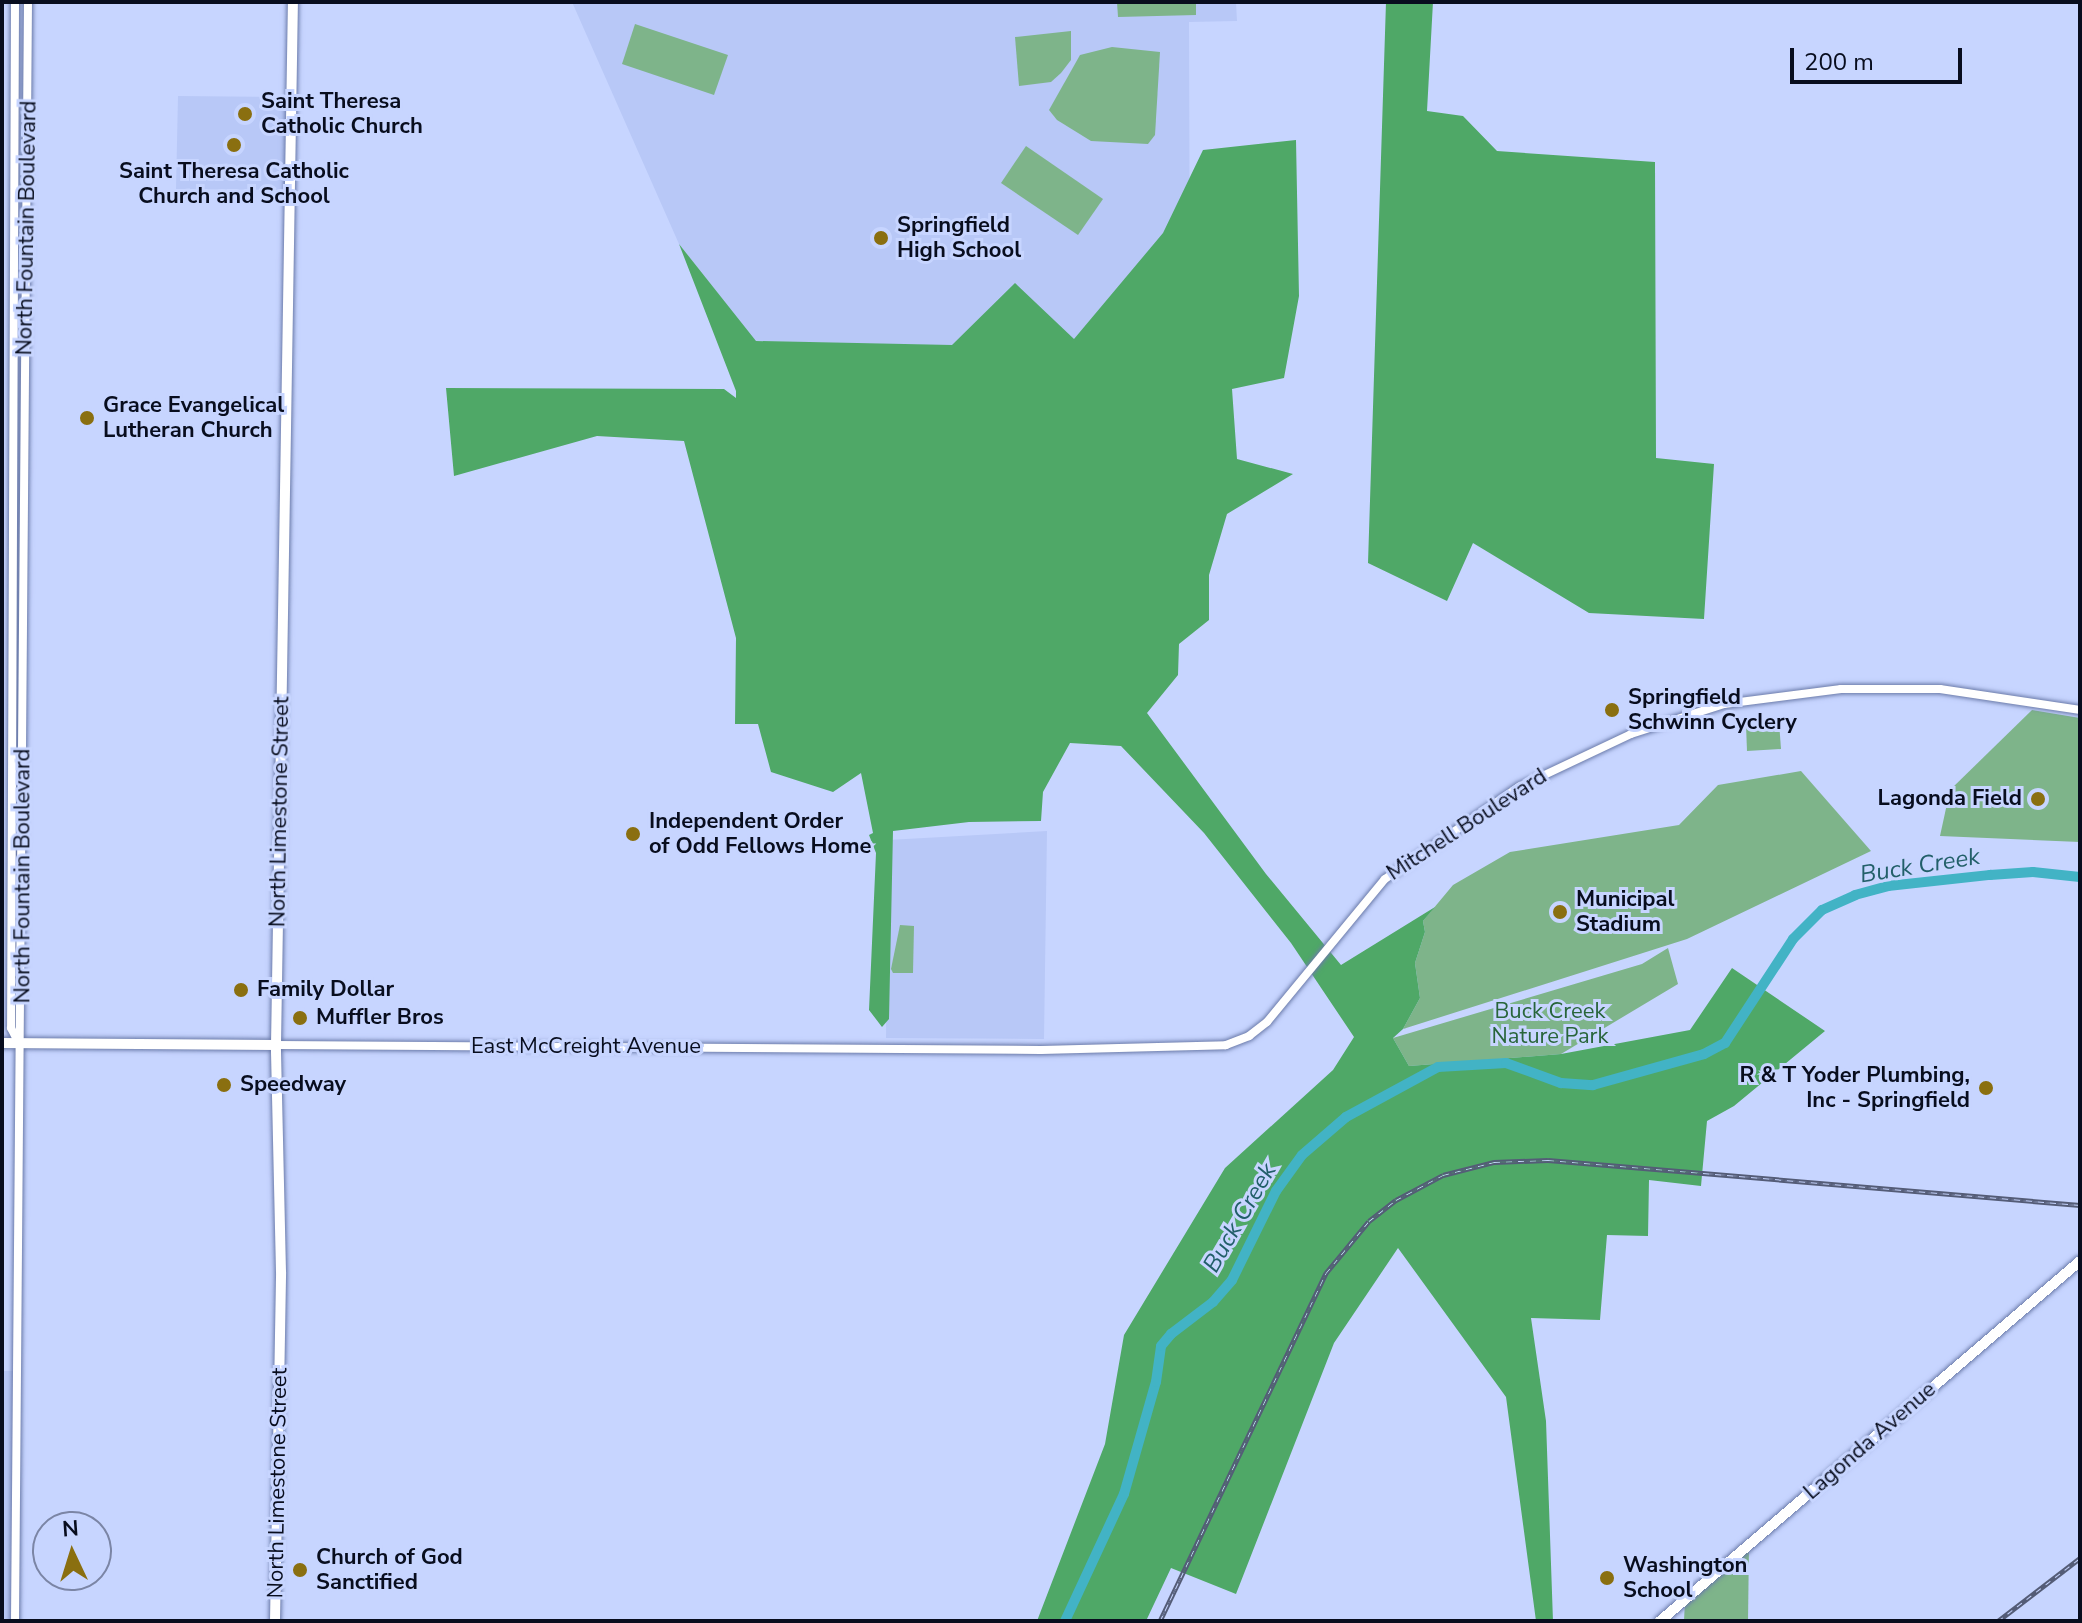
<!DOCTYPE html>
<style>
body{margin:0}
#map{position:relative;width:2082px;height:1623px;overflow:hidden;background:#c7d5ff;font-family:"Nunito Sans",sans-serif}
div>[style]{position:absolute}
.built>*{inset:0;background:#b8c8f7}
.green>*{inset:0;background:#7eb48a}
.forest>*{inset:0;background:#4fa867}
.river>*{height:10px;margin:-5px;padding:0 5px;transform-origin:5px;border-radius:5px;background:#42b3c5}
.roads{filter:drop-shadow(0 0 2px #6b7baa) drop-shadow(0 0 2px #6b7baa)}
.tertiary>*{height:8px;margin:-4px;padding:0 4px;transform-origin:4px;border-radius:4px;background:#fff}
.primary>*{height:10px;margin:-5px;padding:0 5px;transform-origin:5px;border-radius:5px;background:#fff}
.rail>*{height:5px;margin-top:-2.5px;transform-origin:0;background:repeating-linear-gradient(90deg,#c7d5ff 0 6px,#545c77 0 12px);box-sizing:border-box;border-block:2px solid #545c77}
.dots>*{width:22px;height:22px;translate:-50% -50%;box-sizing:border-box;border:4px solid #c7d5ff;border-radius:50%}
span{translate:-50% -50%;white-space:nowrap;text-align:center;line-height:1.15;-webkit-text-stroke:6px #c7d5ff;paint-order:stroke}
.poi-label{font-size:22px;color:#080d1e;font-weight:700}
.left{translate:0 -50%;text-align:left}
.right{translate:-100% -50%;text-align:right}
.street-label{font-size:22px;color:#080d1e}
.park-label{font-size:22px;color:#28653a}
.water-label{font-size:24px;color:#225f69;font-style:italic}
.frame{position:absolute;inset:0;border:4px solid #080d1e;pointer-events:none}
.north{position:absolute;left:32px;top:1511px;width:80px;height:80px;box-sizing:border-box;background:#c7d5ff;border:2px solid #7b85a5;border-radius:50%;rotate:356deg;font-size:22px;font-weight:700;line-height:32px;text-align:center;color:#080d1e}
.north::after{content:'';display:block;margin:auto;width:28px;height:36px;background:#8a6f10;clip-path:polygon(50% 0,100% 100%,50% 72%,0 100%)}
.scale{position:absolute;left:1790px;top:48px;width:172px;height:36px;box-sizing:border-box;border:4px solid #080d1e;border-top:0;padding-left:10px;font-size:24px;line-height:28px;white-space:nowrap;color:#080d1e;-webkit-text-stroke:6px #c7d5ff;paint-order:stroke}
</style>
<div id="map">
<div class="built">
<div style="clip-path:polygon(572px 2px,1236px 2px,1237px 21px,1189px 22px,1190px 351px,755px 341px,679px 244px)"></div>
<div style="clip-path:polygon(178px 96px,292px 97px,291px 190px,176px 189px)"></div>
<div style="clip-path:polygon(1047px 831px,1044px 1039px,886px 1038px,888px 840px)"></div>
<div style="clip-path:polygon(2px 1371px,16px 1371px,15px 1621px,2px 1621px)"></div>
</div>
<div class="green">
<div style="clip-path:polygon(1117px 2px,1196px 2px,1196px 15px,1118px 17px)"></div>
<div style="clip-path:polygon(635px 24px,728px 55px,714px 95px,622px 64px)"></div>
<div style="clip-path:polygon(1071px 31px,1071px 60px,1061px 73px,1051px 82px,1019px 86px,1015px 37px)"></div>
<div style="clip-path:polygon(1112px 47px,1160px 52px,1155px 135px,1148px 144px,1091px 141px,1057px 120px,1049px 110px,1080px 55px)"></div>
<div style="clip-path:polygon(1026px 146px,1103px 199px,1078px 235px,1001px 183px)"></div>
<div style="clip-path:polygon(2032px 710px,2080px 718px,2080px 842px,1940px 836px,1950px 790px)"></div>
<div style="clip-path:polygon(1779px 722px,1781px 749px,1747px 751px,1746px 725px)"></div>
<div style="clip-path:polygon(1801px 771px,1871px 851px,1687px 939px,1403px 1029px,1420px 998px,1415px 963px,1425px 932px,1423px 921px,1453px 885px,1510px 852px,1679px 825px,1718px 785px)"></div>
<div style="clip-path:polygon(900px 925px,914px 926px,913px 973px,893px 973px,891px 969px)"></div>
<div style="clip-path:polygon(1668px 948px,1678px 984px,1561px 1054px,1409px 1066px,1393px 1038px,1642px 964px)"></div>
<div style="clip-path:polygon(1749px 1545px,1748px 1621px,1684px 1621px,1685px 1600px)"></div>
</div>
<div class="forest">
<div style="clip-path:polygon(1386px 2px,1433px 2px,1427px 111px,1463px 116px,1497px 151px,1655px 162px,1656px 458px,1714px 464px,1704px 619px,1589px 613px,1473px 543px,1447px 601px,1368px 563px)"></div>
<div style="clip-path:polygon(1296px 140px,1299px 296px,1284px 378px,1232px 389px,1237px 459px,1293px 474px,1227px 514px,1209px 575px,1209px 620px,1179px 644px,1178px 675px,1147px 713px,1266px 874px,1341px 965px,1435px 907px,1423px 921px,1425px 932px,1415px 963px,1420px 998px,1403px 1029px,1393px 1038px,1409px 1066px,1561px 1054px,1690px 1030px,1732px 968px,1825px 1031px,1734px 1106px,1707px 1121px,1701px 1186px,1649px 1180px,1648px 1236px,1607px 1235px,1600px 1320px,1531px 1318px,1546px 1421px,1553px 1621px,1536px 1621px,1506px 1397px,1398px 1248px,1334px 1343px,1236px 1594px,1171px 1568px,1146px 1621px,1037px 1621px,1105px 1444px,1124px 1335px,1225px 1168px,1333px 1070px,1354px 1037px,1291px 943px,1204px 833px,1121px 746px,1070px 743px,1043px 792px,1041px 821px,969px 822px,893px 831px,889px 1019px,882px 1027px,869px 1010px,876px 853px,869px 835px,873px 833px,861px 773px,833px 792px,771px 772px,758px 724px,735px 724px,736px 638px,684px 441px,597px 436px,454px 476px,446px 388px,724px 389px,736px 398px,736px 391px,679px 244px,756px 341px,952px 345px,1015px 283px,1074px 339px,1163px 233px,1203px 150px)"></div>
</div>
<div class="river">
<div style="left:1065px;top:1621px;width:140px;rotate:-65.1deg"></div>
<div style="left:1124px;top:1494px;width:116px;rotate:-74.1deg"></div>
<div style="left:1156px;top:1382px;width:36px;rotate:-82deg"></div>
<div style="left:1161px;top:1346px;width:16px;rotate:-50deg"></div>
<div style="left:1171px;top:1334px;width:53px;rotate:-37.3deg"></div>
<div style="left:1213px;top:1302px;width:29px;rotate:-49deg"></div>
<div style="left:1232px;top:1280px;width:99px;rotate:-63.7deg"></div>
<div style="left:1276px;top:1191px;width:44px;rotate:-54.2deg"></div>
<div style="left:1302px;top:1155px;width:58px;rotate:-40.8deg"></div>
<div style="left:1346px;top:1117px;width:105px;rotate:-28.5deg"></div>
<div style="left:1438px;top:1067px;width:68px;rotate:-3.4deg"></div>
<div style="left:1506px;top:1063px;width:59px;rotate:20deg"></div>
<div style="left:1561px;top:1083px;width:32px;rotate:4deg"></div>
<div style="left:1593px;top:1085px;width:115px;rotate:-15.6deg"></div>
<div style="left:1704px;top:1054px;width:24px;rotate:-28deg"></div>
<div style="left:1725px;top:1043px;width:124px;rotate:-56.8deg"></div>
<div style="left:1793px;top:939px;width:41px;rotate:-45deg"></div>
<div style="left:1822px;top:910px;width:36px;rotate:-24deg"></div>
<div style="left:1855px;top:895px;width:34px;rotate:-15deg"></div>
<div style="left:1888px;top:886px;width:103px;rotate:-6.2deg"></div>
<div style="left:1990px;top:875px;width:43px;rotate:-4deg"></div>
<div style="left:2033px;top:872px;width:47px;rotate:6.1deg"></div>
</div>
<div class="roads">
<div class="tertiary">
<div style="left:15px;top:2px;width:1026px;rotate:90.22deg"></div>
<div style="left:11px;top:1028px;width:16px;rotate:63deg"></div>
<div style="left:276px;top:1045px;width:765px;rotate:0.37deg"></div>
<div style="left:1041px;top:1050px;width:185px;rotate:-1.5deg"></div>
<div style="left:1226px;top:1045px;width:25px;rotate:-21deg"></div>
<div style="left:1249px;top:1036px;width:23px;rotate:-38deg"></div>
<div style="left:1267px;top:1022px;width:185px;rotate:-50.5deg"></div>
<div style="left:1385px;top:879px;width:163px;rotate:-34.5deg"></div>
<div style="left:1519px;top:787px;width:124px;rotate:-25.3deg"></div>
<div style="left:1631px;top:734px;width:98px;rotate:-17.9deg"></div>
<div style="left:1724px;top:704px;width:118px;rotate:-7.3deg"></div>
<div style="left:1841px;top:689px;width:99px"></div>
<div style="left:1940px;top:689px;width:142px;rotate:8.5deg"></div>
<div style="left:15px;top:1621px;width:1619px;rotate:-89.54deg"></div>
</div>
<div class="primary">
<div style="left:2px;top:1043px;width:274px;rotate:0.4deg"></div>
<div style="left:275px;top:1621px;width:349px;rotate:-89deg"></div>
<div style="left:281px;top:1272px;width:227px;rotate:-91.3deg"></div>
<div style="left:276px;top:1045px;width:1043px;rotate:-89.07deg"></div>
<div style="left:1660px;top:1621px;width:553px;rotate:-40.6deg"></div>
</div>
</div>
<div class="rail">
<div style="left:1160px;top:1621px;width:386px;rotate:-64.5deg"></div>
<div style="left:1326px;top:1273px;width:67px;rotate:-50.4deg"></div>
<div style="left:1369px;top:1221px;width:34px;rotate:-38deg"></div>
<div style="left:1396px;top:1200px;width:53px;rotate:-28deg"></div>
<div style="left:1443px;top:1175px;width:53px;rotate:-14.3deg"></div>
<div style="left:1494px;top:1162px;width:54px;rotate:-2.1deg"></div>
<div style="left:1548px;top:1160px;width:534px;rotate:4.83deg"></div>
<div style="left:1998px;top:1621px;width:103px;rotate:-37.5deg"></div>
</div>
<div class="dots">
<div style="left:245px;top:114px;background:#8a6f10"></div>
<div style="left:234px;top:145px;background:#8a6f10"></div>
<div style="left:881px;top:238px;background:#8a6f10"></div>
<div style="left:87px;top:418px;background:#8a6f10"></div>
<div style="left:1612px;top:710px;background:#8a6f10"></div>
<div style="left:2038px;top:799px;background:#8a6f10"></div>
<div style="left:633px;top:834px;background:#8a6f10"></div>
<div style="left:1560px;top:912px;background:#8a6f10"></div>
<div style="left:241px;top:990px;background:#8a6f10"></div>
<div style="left:300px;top:1018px;background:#8a6f10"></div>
<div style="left:224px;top:1085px;background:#8a6f10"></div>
<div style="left:1986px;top:1088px;background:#8a6f10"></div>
<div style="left:300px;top:1570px;background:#8a6f10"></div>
<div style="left:1607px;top:1578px;background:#8a6f10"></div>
</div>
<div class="poi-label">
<span class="left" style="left:261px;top:114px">Saint Theresa<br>Catholic Church</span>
<span style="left:234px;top:184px">Saint Theresa Catholic<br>Church and School</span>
<span class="left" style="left:897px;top:238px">Springfield<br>High School</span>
<span class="left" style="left:103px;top:418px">Grace Evangelical<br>Lutheran Church</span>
<span class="left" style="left:1628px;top:710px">Springfield<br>Schwinn Cyclery</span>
<span class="right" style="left:2022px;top:799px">Lagonda Field</span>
<span class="left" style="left:649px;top:834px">Independent Order<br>of Odd Fellows Home</span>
<span class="left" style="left:1576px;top:912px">Municipal<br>Stadium</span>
<span class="left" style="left:257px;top:990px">Family Dollar</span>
<span class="left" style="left:316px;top:1018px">Muffler Bros</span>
<span class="right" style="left:1970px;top:1088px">R &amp; T Yoder Plumbing,<br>Inc - Springfield</span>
<span class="left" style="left:240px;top:1085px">Speedway</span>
<span class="left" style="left:316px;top:1570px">Church of God<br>Sanctified</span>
<span class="left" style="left:1623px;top:1578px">Washington<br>School</span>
</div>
<div class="street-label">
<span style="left:27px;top:228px;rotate:-89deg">North Fountain Boulevard</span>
<span style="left:280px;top:812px;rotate:-89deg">North Limestone Street</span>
<span style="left:1467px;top:825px;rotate:-33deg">Mitchell Boulevard</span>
<span style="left:23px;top:876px;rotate:-90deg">North Fountain Boulevard</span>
<span style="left:586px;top:1047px">East McCreight Avenue</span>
<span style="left:1870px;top:1441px;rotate:-41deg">Lagonda Avenue</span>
<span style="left:278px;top:1483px;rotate:-89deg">North Limestone Street</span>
</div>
<div class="park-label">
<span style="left:1550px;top:1024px">Buck Creek<br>Nature Park</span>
</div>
<div class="water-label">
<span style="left:1920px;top:866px;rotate:-9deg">Buck Creek</span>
<span style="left:1240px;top:1218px;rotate:-60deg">Buck Creek</span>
</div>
<div class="frame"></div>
<div class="north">N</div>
<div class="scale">200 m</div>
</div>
